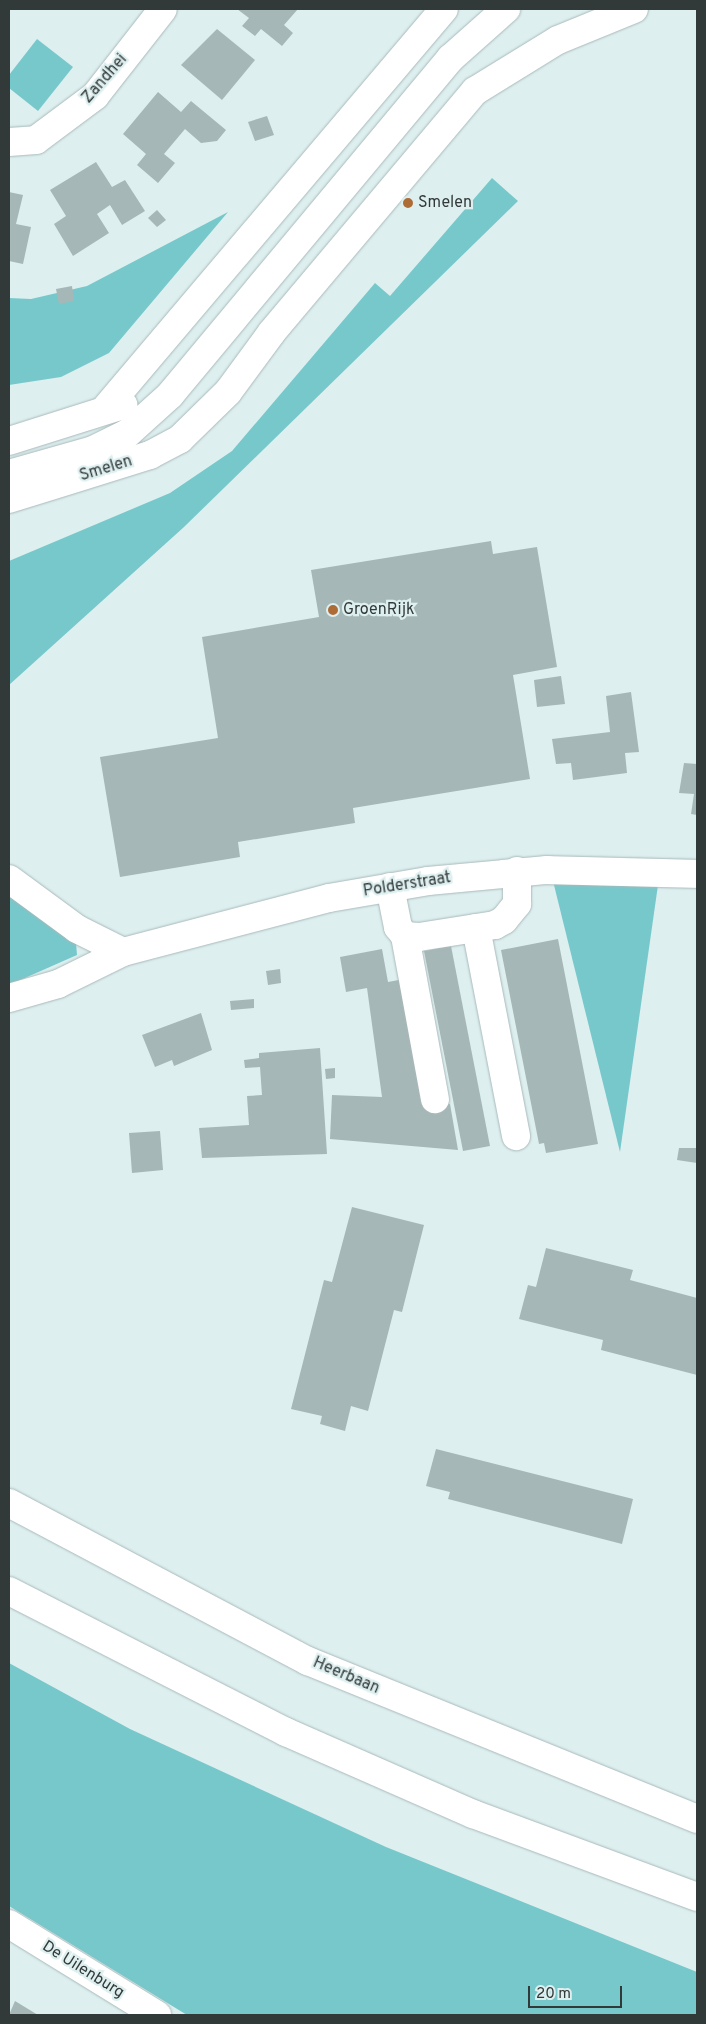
<!DOCTYPE html>
<style>
body{margin:0}
#map{position:relative;width:706px;height:2024px;overflow:hidden;background:#deeff0;font-family:Overpass,sans-serif}
div>[style]{position:absolute}
.green>*{inset:0;background:#77c8cb}
.building>*{inset:0;background:#a6b7b7}
.roads{filter:drop-shadow(0 0 1px #a9b9ba) drop-shadow(0 0 1px #a9b9ba)}
.minor>*{height:28px;margin:-14px;padding:0 14px;transform-origin:14px;border-radius:14px;background:#fff}
.major>*{height:28px;margin:-14px;padding:0 14px;transform-origin:14px;border-radius:14px;background:#fff}
.dots>*{width:14px;height:14px;translate:-50% -50%;box-sizing:border-box;border:2px solid #deeff0;border-radius:50%}
span{translate:-50% -50%;white-space:nowrap;text-align:center;line-height:1.15;-webkit-text-stroke:4.5px #deeff0;paint-order:stroke}
.street-label{font-size:16px;color:#323939}
.poi-label{font-size:16px;color:#323939}
.left{translate:0 -50%;text-align:left}
.frame{position:absolute;inset:0;border:10px solid #323939;pointer-events:none}
.scale{position:absolute;left:528px;top:1986px;width:94px;height:22px;box-sizing:border-box;border:2px solid #323939;border-top:0;padding-left:6px;font-size:15px;line-height:18px;white-space:nowrap;color:#323939;-webkit-text-stroke:4px #deeff0;paint-order:stroke}
</style>
<div id="map">
<div class="green">
<div style="clip-path:polygon(37px 39px,73px 67px,38px 111px,9px 88px,9px 75px)"></div>
<div style="clip-path:polygon(492px 178px,518px 201px,184px 527px,9px 685px,9px 561px,170px 493px,232px 451px,375px 283px,390px 296px)"></div>
<div style="clip-path:polygon(228px 212px,109px 353px,61px 377px,9px 385px,9px 298px,31px 299px,87px 286px)"></div>
<div style="clip-path:polygon(553px 881px,658px 885px,620px 1152px)"></div>
<div style="clip-path:polygon(9px 895px,76px 943px,77px 955px,9px 985px)"></div>
<div style="clip-path:polygon(9px 1663px,130px 1729px,386px 1847px,697px 1972px,697px 2015px,187px 2015px,9px 1906px)"></div>
</div>
<div class="building">
<div style="clip-path:polygon(237px 9px,298px 9px,284px 25px,293px 33px,282px 46px,261px 29px,255px 36px,242px 26px,249px 18px)"></div>
<div style="clip-path:polygon(217px 29px,255px 60px,222px 100px,181px 65px)"></div>
<div style="clip-path:polygon(158px 92px,181px 112px,191px 101px,226px 130px,217px 141px,201px 143px,185px 129px,164px 154px,175px 163px,158px 183px,137px 165px,146px 154px,123px 134px)"></div>
<div style="clip-path:polygon(267px 116px,274px 135px,255px 141px,248px 122px)"></div>
<div style="clip-path:polygon(96px 162px,112px 187px,125px 180px,145px 211px,122px 225px,110px 205px,97px 214px,109px 233px,73px 256px,54px 224px,66px 216px,50px 190px)"></div>
<div style="clip-path:polygon(9px 192px,23px 195px,16px 224px,31px 227px,23px 264px,9px 261px)"></div>
<div style="clip-path:polygon(157px 210px,166px 220px,157px 227px,148px 218px)"></div>
<div style="clip-path:polygon(72px 286px,74px 301px,59px 304px,56px 289px)"></div>
<div style="clip-path:polygon(491px 541px,493px 554px,537px 547px,557px 667px,513px 675px,530px 779px,353px 808px,355px 823px,238px 842px,240px 857px,120px 877px,100px 757px,218px 738px,202px 637px,319px 617px,311px 570px)"></div>
<div style="clip-path:polygon(561px 676px,565px 704px,537px 707px,534px 680px)"></div>
<div style="clip-path:polygon(631px 692px,639px 752px,625px 753px,627px 773px,573px 780px,571px 763px,556px 764px,552px 739px,610px 732px,606px 696px)"></div>
<div style="clip-path:polygon(684px 763px,697px 764px,697px 815px,691px 814px,694px 794px,679px 793px)"></div>
<div style="clip-path:polygon(558px 939px,598px 1144px,546px 1153px,544px 1143px,539px 1144px,501px 950px)"></div>
<div style="clip-path:polygon(451px 946px,490px 1146px,463px 1151px,424px 951px)"></div>
<div style="clip-path:polygon(382px 949px,388px 982px,404px 979px,428px 1108px,450px 1104px,458px 1150px,330px 1139px,332px 1095px,382px 1097px,367px 988px,346px 992px,340px 957px)"></div>
<div style="clip-path:polygon(280px 969px,281px 983px,268px 985px,266px 971px)"></div>
<div style="clip-path:polygon(254px 999px,254px 1008px,231px 1010px,230px 1001px)"></div>
<div style="clip-path:polygon(201px 1013px,212px 1050px,174px 1066px,172px 1060px,155px 1067px,142px 1035px)"></div>
<div style="clip-path:polygon(320px 1048px,327px 1154px,202px 1158px,199px 1128px,249px 1125px,247px 1096px,262px 1095px,260px 1067px,245px 1068px,244px 1060px,259px 1058px,259px 1053px)"></div>
<div style="clip-path:polygon(335px 1068px,335px 1078px,326px 1079px,325px 1069px)"></div>
<div style="clip-path:polygon(160px 1131px,163px 1170px,132px 1173px,129px 1133px)"></div>
<div style="clip-path:polygon(679px 1148px,697px 1148px,697px 1163px,677px 1160px)"></div>
<div style="clip-path:polygon(352px 1207px,424px 1225px,402px 1312px,394px 1310px,368px 1411px,351px 1406px,345px 1431px,320px 1424px,322px 1416px,291px 1409px,324px 1280px,332px 1282px)"></div>
<div style="clip-path:polygon(546px 1248px,633px 1270px,630px 1280px,697px 1298px,697px 1375px,601px 1350px,603px 1340px,519px 1319px,528px 1285px,536px 1287px)"></div>
<div style="clip-path:polygon(436px 1449px,633px 1499px,622px 1544px,448px 1499px,450px 1492px,426px 1486px)"></div>
<div style="clip-path:polygon(15px 2001px,38px 2015px,9px 2015px)"></div>
</div>
<div class="roads">
<div class="minor">
<div style="left:9px;top:142px;width:27px;rotate:-4deg"></div>
<div style="left:36px;top:140px;width:74px;rotate:-36.7deg"></div>
<div style="left:95px;top:96px;width:110px;rotate:-52deg"></div>
<div style="left:105px;top:409px;width:524px;rotate:-49.72deg"></div>
<div style="left:9px;top:441px;width:120px;rotate:-17.5deg"></div>
<div style="left:9px;top:474px;width:87px;rotate:-15.9deg"></div>
<div style="left:93px;top:450px;width:39px;rotate:-26deg"></div>
<div style="left:128px;top:433px;width:57px;rotate:-42.1deg"></div>
<div style="left:170px;top:395px;width:439px;rotate:-50.2deg"></div>
<div style="left:451px;top:58px;width:74px;rotate:-41.7deg"></div>
<div style="left:9px;top:499px;width:148px;rotate:-17.3deg"></div>
<div style="left:150px;top:455px;width:34px;rotate:-28deg"></div>
<div style="left:180px;top:439px;width:67px;rotate:-44.4deg"></div>
<div style="left:228px;top:392px;width:74px;rotate:-53.7deg"></div>
<div style="left:272px;top:332px;width:315px;rotate:-49.9deg"></div>
<div style="left:475px;top:91px;width:97px;rotate:-31.6deg"></div>
<div style="left:558px;top:40px;width:82px;rotate:-22.2deg"></div>
<div style="left:9px;top:879px;width:84px;rotate:36.3deg"></div>
<div style="left:77px;top:929px;width:51px;rotate:26.6deg"></div>
<div style="left:123px;top:952px;width:213px;rotate:-14.7deg"></div>
<div style="left:329px;top:898px;width:100px;rotate:-9.7deg"></div>
<div style="left:428px;top:881px;width:120px;rotate:-5.3deg"></div>
<div style="left:547px;top:870px;width:150px;rotate:1.5deg"></div>
<div style="left:390px;top:887px;width:41px;rotate:78.7deg"></div>
<div style="left:398px;top:927px;width:11px;rotate:52deg"></div>
<div style="left:405px;top:936px;width:14px;rotate:4deg"></div>
<div style="left:419px;top:937px;width:77px;rotate:-9deg"></div>
<div style="left:495px;top:925px;width:10px;rotate:-29deg"></div>
<div style="left:504px;top:920px;width:21px;rotate:-51deg"></div>
<div style="left:517px;top:904px;width:33px;rotate:-90deg"></div>
<div style="left:476px;top:928px;width:212px;rotate:79.1deg"></div>
<div style="left:405px;top:936px;width:166px;rotate:79.6deg"></div>
<div style="left:9px;top:998px;width:51px;rotate:-15.9deg"></div>
<div style="left:58px;top:984px;width:72px;rotate:-26.2deg"></div>
<div style="left:9px;top:1924px;width:174px;rotate:31.6deg"></div>
</div>
<div class="major">
<div style="left:9px;top:1503px;width:338px;rotate:27.9deg"></div>
<div style="left:308px;top:1661px;width:420px;rotate:22.1deg"></div>
<div style="left:9px;top:1591px;width:311px;rotate:27deg"></div>
<div style="left:286px;top:1732px;width:204px;rotate:23.7deg"></div>
<div style="left:473px;top:1814px;width:239px;rotate:20.3deg"></div>
</div>
</div>
<div class="dots">
<div style="left:408px;top:203px;background:#ad6c35"></div>
<div style="left:333px;top:610px;background:#ad6c35"></div>
</div>
<div class="street-label">
<span style="left:105px;top:79px;rotate:-49deg">Zandhei</span>
<span style="left:106px;top:469px;rotate:-17deg">Smelen</span>
<span style="left:407px;top:885px;rotate:-9deg">Polderstraat</span>
<span style="left:346px;top:1676px;rotate:23deg">Heerbaan</span>
<span style="left:83px;top:1970px;rotate:32deg">De Uilenburg</span>
</div>
<div class="poi-label">
<span class="left" style="left:418px;top:203px">Smelen</span>
<span class="left" style="left:343px;top:610px">GroenRijk</span>
</div>
<div class="frame"></div>
<div class="scale">20 m</div>
</div>
